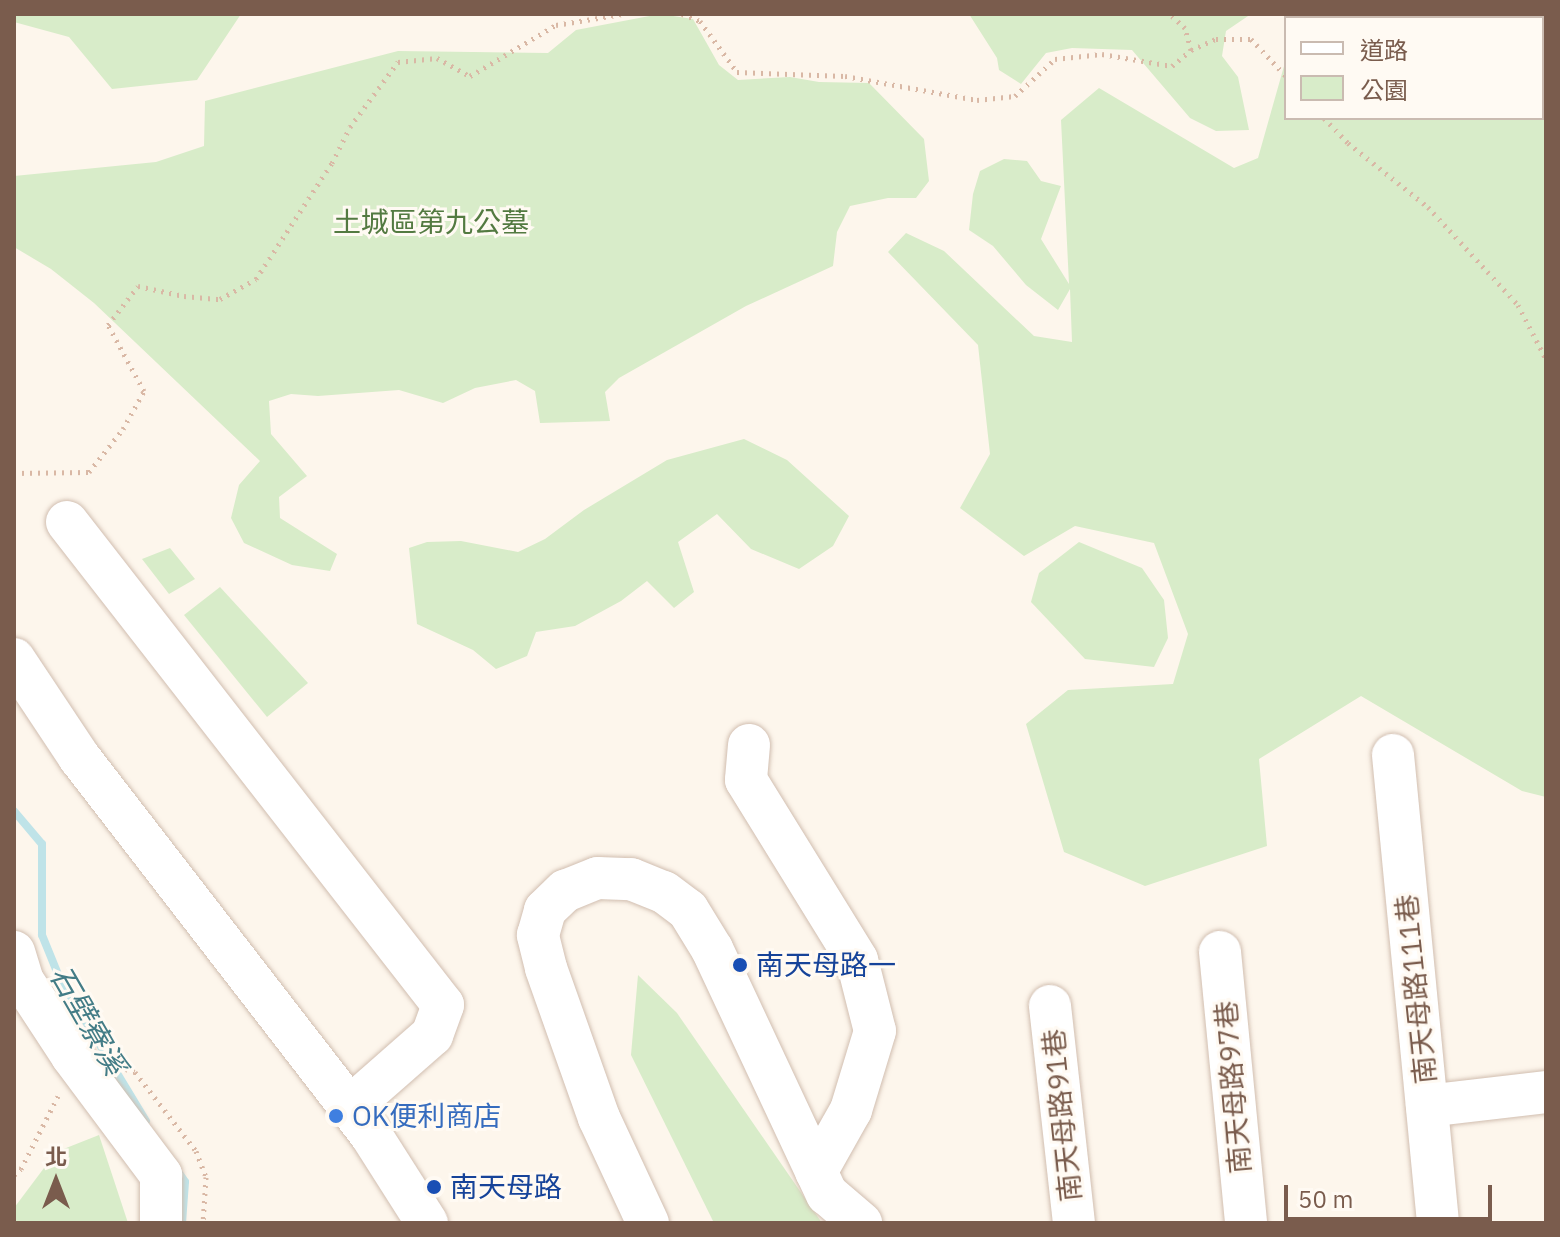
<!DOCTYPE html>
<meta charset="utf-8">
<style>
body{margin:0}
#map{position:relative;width:1560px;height:1237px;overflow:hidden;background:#fdf6ec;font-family:"IBM Plex Sans","Noto Sans TC",sans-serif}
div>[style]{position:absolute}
.green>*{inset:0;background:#d8ecc9}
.stream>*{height:8px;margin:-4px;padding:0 4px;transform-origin:4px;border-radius:4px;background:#bfe3e8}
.path>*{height:5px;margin-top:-2.5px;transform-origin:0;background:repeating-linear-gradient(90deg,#d9b8a5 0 2px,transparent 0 8px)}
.roads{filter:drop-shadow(0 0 2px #d1beb0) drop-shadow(0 0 2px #d1beb0)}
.minor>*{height:42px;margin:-21px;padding:0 21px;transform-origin:21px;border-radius:21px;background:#fff}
.dots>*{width:22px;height:22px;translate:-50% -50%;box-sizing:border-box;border:4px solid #fffaf3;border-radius:50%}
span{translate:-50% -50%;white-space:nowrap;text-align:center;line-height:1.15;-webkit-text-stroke:6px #fffaf3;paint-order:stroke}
.park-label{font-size:28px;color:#537a41}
.transit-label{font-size:28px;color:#164399}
.left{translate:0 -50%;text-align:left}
.street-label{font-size:28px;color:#7a5c4d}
.shop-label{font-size:28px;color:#366cbe}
.water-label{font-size:30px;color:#437c86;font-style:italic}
.frame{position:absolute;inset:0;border:16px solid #7a5c4d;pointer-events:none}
.legend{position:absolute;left:1284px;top:16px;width:260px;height:104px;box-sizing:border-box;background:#fffaf3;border:2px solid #cabbb1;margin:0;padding:10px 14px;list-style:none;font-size:24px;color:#7a5c4d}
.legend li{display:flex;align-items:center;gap:16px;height:40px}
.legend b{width:40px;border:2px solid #cabbb1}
.north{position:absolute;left:16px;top:1141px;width:80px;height:80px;-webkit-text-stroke:6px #fffaf3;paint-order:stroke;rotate:0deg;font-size:22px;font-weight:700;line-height:32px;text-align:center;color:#7a5c4d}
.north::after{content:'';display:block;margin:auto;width:28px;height:36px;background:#7a5c4d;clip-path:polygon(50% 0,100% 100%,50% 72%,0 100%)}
.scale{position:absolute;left:1284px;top:1185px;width:208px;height:36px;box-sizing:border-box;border:4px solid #7a5c4d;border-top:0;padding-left:10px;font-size:24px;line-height:28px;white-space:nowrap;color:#7a5c4d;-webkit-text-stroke:6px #fffaf3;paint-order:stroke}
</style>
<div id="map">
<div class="green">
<div style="clip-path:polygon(14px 14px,241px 14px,197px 80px,112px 89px,69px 37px,14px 22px)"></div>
<div style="clip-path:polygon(660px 14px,693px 19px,719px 65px,738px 80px,790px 77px,819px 82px,869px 83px,924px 139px,929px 181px,916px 198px,888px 198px,850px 206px,837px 232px,833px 266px,746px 306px,619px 378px,605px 392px,610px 421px,540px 423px,535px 391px,516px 380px,475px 388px,443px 403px,399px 390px,318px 396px,291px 394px,269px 401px,271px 434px,307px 476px,279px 497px,280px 518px,337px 554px,330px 571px,292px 565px,244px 543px,231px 518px,239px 485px,260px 461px,94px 303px,51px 269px,14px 247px,14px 176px,156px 162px,204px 146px,205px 101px,398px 51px,548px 53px,576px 30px)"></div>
<div style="clip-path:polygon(969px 14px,1251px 14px,1226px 31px,1222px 56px,1238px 77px,1249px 130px,1216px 131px,1190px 118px,1132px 50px,1072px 48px,1046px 53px,1021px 84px,999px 70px,997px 58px)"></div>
<div style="clip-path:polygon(1483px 14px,1546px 14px,1546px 797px,1522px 791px,1361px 696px,1259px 759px,1267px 846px,1145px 886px,1064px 852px,1026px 724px,1068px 690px,1173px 684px,1188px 634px,1154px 543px,1075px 526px,1024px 556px,960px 508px,990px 454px,978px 345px,888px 252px,906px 233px,944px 251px,1034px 336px,1072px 342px,1070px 289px,1058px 310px,1026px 285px,993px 246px,969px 230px,973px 194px,980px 171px,1004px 159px,1027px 161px,1041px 181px,1061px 186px,1041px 239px,1069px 284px,1061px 120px,1099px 88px,1234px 168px,1258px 158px,1286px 59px,1286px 118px,1542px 118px,1542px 18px,1479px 18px)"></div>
<div style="clip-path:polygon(744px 439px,787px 460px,849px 516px,833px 546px,799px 569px,751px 549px,717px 514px,678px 542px,694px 592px,674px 608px,647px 581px,621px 601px,575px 626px,536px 632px,527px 656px,496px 669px,473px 650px,417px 624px,409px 548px,427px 542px,461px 541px,518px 552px,545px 539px,584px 510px,667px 460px)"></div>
<div style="clip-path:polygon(1079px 542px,1142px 568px,1164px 600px,1168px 638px,1154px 667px,1085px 659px,1031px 602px,1039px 573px)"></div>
<div style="clip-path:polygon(170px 548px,195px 579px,169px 594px,142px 559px)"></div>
<div style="clip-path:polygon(220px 587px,308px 683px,267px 717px,184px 615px)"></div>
<div style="clip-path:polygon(638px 975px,677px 1013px,822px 1223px,714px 1223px,631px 1055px)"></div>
<div style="clip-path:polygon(99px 1135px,128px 1223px,14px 1223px,14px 1208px,56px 1152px)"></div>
</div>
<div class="stream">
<div style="left:14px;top:811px;width:43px;rotate:49.7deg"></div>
<div style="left:42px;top:844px;width:91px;rotate:90deg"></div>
<div style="left:42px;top:935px;width:48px;rotate:67.8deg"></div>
<div style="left:60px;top:979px;width:166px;rotate:58.8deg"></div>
<div style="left:177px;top:1170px;width:14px;rotate:56deg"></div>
<div style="left:185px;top:1182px;width:41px;rotate:94.2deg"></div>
</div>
<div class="path">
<div style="left:682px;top:14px;width:19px;rotate:21deg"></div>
<div style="left:700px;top:21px;width:63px;rotate:54deg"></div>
<div style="left:737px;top:72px;width:108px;rotate:2.1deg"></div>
<div style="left:845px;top:76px;width:134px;rotate:10.3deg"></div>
<div style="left:977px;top:100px;width:38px;rotate:-6deg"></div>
<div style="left:1015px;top:96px;width:54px;rotate:-42.8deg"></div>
<div style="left:1055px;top:59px;width:47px;rotate:-6.1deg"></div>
<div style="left:1102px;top:54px;width:71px;rotate:9.7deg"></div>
<div style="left:1172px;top:66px;width:25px;rotate:-40deg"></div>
<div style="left:1191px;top:50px;width:23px;rotate:-105deg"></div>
<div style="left:1185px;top:28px;width:21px;rotate:-137deg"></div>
<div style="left:1191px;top:50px;width:27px;rotate:-24deg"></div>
<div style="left:1216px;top:39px;width:35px"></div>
<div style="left:1251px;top:39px;width:51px;rotate:46.6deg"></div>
<div style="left:1324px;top:118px;width:35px;rotate:46deg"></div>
<div style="left:1348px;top:143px;width:102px;rotate:38.7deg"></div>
<div style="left:1428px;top:207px;width:133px;rotate:47.4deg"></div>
<div style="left:1518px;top:305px;width:61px;rotate:62.6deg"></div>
<div style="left:14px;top:473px;width:75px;rotate:-0.8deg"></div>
<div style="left:89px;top:472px;width:55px;rotate:-51.7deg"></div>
<div style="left:123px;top:429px;width:43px;rotate:-61.1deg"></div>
<div style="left:144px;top:391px;width:75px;rotate:-118.6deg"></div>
<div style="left:108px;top:325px;width:49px;rotate:-52.4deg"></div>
<div style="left:138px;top:286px;width:47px;rotate:12.3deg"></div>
<div style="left:184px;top:296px;width:36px;rotate:5deg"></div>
<div style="left:220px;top:299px;width:41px;rotate:-29.1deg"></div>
<div style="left:256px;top:279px;width:139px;rotate:-56.8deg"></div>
<div style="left:332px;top:163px;width:40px;rotate:-63.4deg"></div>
<div style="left:350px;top:127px;width:81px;rotate:-53.6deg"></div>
<div style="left:398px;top:62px;width:39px;rotate:-6deg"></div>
<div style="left:437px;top:58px;width:38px;rotate:29deg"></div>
<div style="left:470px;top:76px;width:100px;rotate:-30.7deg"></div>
<div style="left:556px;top:25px;width:67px;rotate:-9.5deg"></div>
<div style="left:126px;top:1069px;width:9px;rotate:18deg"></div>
<div style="left:135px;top:1072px;width:100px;rotate:52.3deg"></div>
<div style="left:196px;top:1151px;width:28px;rotate:69deg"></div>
<div style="left:206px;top:1177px;width:46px;rotate:93.7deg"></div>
<div style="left:14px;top:1175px;width:9px;rotate:-41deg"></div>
<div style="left:21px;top:1169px;width:82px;rotate:-63.1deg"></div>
</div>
<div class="roads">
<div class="minor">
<div style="left:67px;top:522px;width:612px;rotate:52.1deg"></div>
<div style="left:443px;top:1005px;width:32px;rotate:110deg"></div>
<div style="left:432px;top:1035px;width:109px;rotate:138.7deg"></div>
<div style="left:14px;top:659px;width:118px;rotate:56.4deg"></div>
<div style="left:79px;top:757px;width:478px;rotate:52.3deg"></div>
<div style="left:371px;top:1135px;width:104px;rotate:57.5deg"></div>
<div style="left:749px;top:745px;width:35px;rotate:95deg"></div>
<div style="left:746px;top:780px;width:211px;rotate:58.3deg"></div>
<div style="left:857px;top:960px;width:73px;rotate:75.8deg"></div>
<div style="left:875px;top:1031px;width:83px;rotate:106.9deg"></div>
<div style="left:851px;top:1110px;width:71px;rotate:119.4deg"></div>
<div style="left:1393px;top:755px;width:470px;rotate:84.5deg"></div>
<div style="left:14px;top:952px;width:30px;rotate:73deg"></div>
<div style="left:23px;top:981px;width:90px;rotate:56.8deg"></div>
<div style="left:72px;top:1056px;width:149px;rotate:53.2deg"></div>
<div style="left:161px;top:1175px;width:48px;rotate:90deg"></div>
<div style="left:1220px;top:952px;width:272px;rotate:84.5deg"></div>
<div style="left:1050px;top:1006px;width:218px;rotate:83.7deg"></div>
<div style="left:1427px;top:1106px;width:120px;rotate:-6.7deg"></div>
<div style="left:648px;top:1223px;width:116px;rotate:-115deg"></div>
<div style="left:599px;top:1118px;width:159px;rotate:-109.5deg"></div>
<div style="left:546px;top:968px;width:34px;rotate:-104deg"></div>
<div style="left:538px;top:935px;width:26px;rotate:-74deg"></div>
<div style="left:545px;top:910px;width:28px;rotate:-44deg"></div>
<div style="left:565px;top:891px;width:35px;rotate:-22deg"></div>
<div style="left:598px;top:878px;width:33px;rotate:2deg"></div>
<div style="left:631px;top:879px;width:35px;rotate:22deg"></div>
<div style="left:664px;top:892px;width:30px;rotate:37deg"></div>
<div style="left:688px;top:910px;width:46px;rotate:58.4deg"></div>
<div style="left:712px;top:949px;width:271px;rotate:64.9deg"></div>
<div style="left:827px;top:1194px;width:45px;rotate:40.5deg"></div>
</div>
</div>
<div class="dots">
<div style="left:740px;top:965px;background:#1a4fb4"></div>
<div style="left:336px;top:1116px;background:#3f7fe0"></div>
<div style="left:434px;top:1187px;background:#1a4fb4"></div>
</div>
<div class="park-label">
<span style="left:431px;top:222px">土城區第九公墓</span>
</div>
<div class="transit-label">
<span class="left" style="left:756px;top:965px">南天母路一</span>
<span class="left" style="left:450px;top:1187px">南天母路</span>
</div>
<div class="street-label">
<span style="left:1416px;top:989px;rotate:-96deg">南天母路111巷</span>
<span style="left:1233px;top:1087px;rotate:-95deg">南天母路97巷</span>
<span style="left:1062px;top:1115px;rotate:-96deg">南天母路91巷</span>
</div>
<div class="shop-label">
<span class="left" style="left:352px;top:1116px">OK便利商店</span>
</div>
<div class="water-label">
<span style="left:88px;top:1020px;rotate:60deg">石壁寮溪</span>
</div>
<div class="frame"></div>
<ul class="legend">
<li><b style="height:10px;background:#fff"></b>道路</li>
<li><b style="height:22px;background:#d8ecc9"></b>公園</li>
</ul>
<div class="north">北</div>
<div class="scale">50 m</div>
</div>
